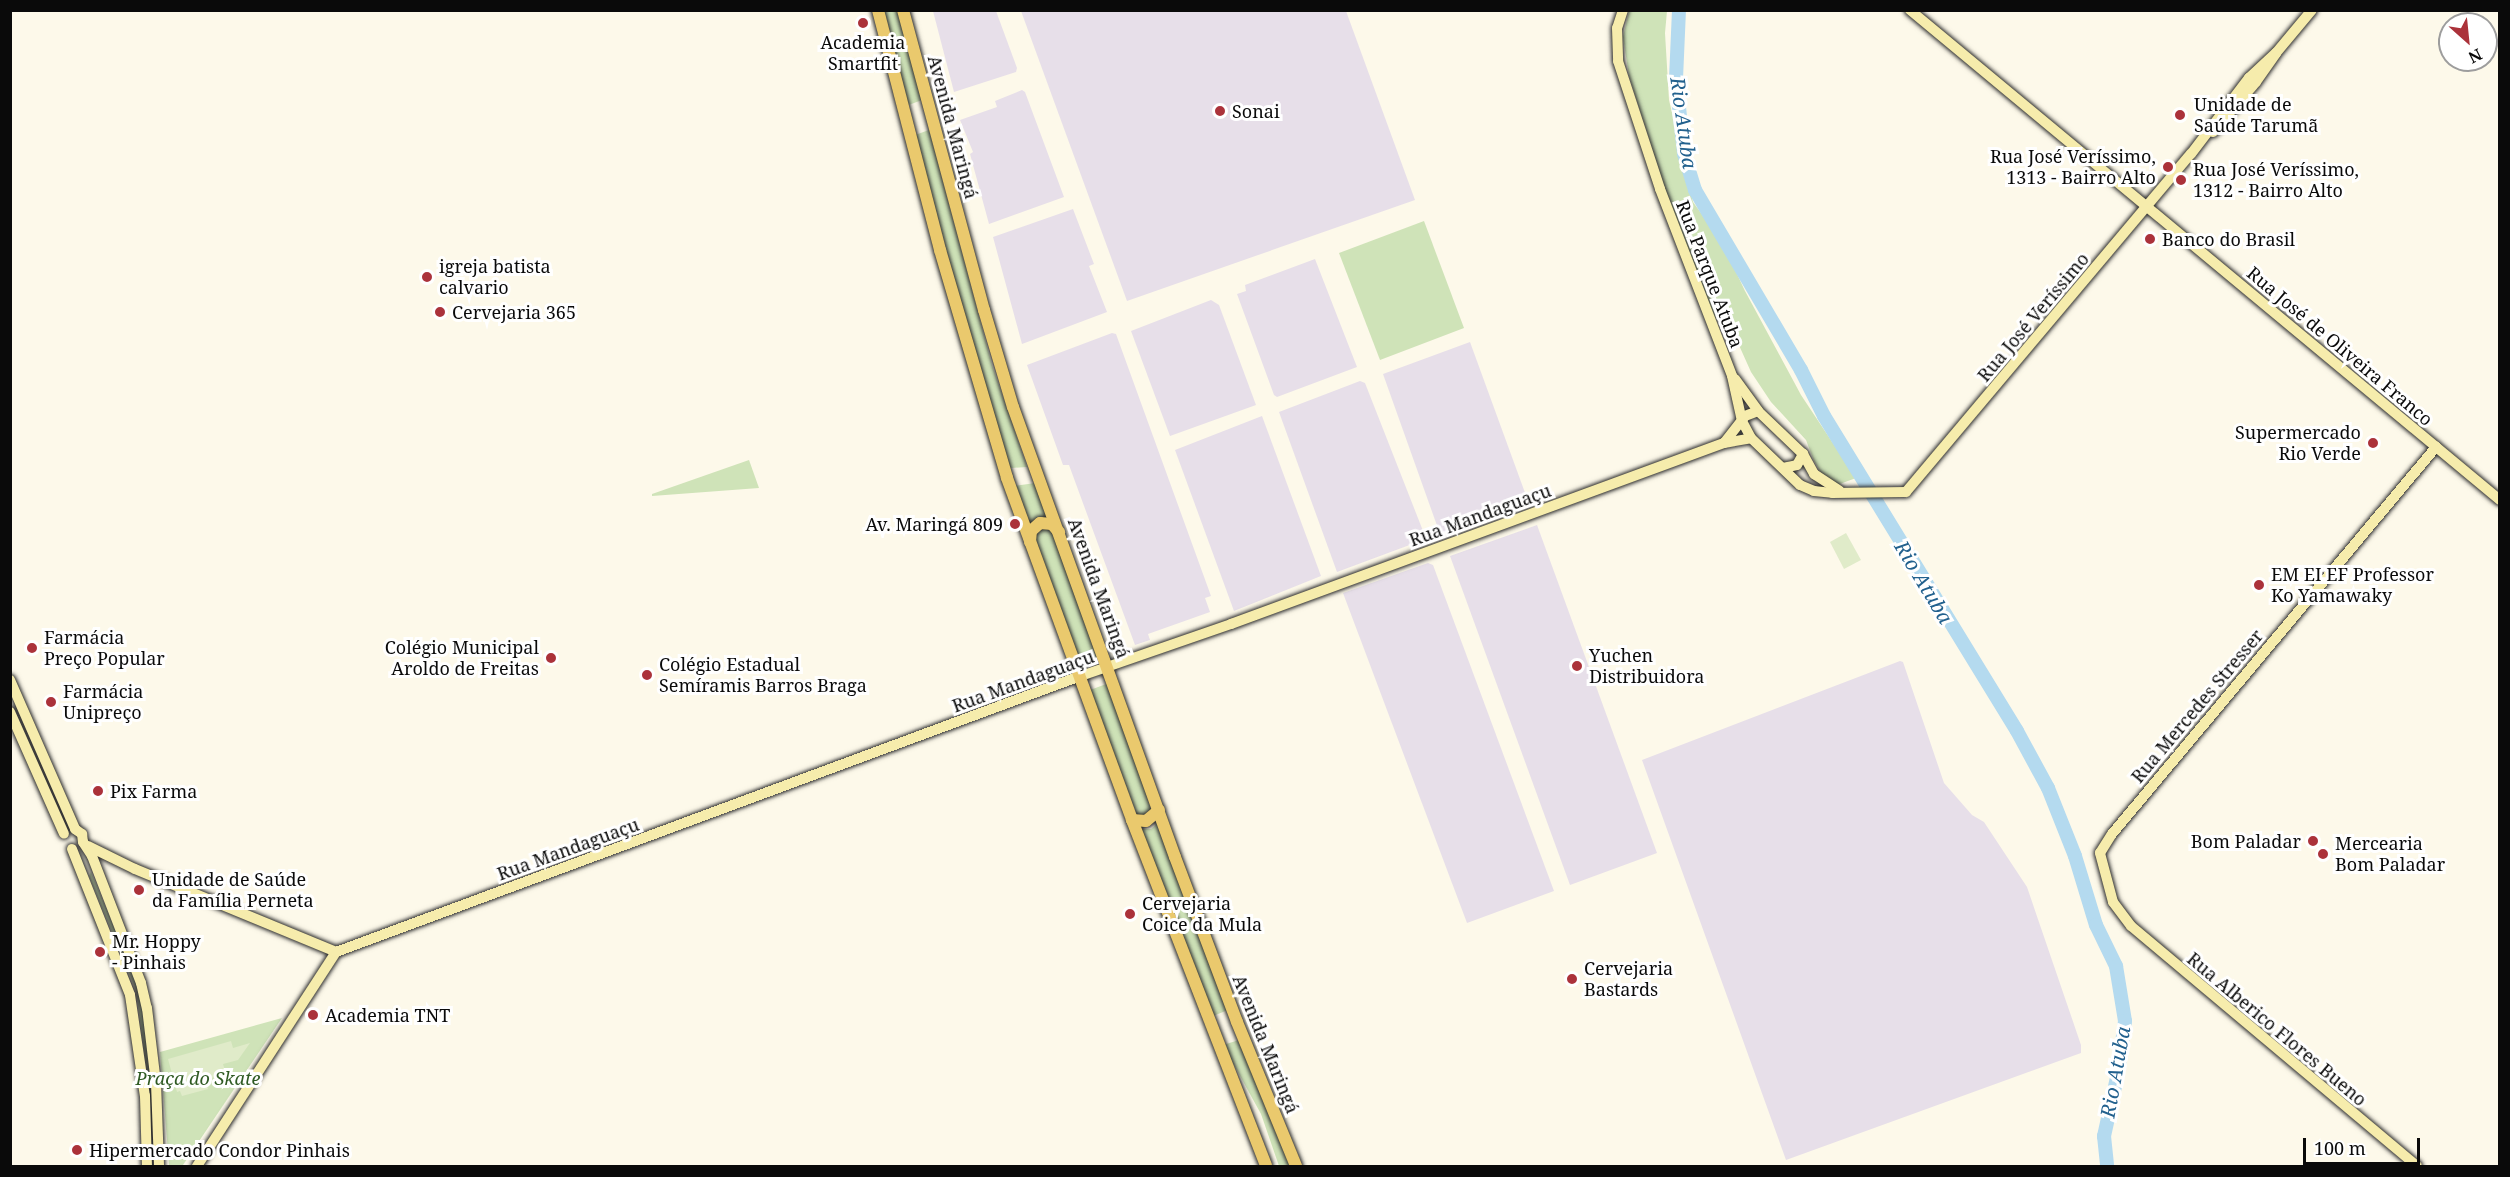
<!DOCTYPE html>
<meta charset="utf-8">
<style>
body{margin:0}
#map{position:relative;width:2510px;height:1177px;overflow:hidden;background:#fdf9ea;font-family:"Noto Serif",serif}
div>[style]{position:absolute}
.industrial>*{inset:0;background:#e7dfe9}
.green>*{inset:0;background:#cfe3b8}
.pitch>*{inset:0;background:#e0ebc9}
.river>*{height:14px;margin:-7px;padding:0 7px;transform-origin:7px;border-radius:7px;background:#b4daef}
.roads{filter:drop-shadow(0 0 2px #2c2c2c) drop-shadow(0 0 2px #2c2c2c)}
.secondary>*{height:10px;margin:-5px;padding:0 5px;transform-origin:5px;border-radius:5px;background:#f6ecac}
.primary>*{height:12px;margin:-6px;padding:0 6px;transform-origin:6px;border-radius:6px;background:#eac96d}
.dots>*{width:16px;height:16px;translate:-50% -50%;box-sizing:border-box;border:3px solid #fff;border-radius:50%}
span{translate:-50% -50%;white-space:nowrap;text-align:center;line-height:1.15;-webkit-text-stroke:6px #fff;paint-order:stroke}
.poi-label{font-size:18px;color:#0a0a0a}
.left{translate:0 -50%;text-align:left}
.right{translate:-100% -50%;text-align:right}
.street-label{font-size:18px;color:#0a0a0a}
.park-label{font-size:18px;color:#2f5a23;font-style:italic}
.water-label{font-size:20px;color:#22618e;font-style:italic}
.frame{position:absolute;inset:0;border:12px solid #0a0a0a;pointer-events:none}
.north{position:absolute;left:2438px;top:12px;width:60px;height:60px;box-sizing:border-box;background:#fff;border:2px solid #9d9d9d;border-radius:50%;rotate:153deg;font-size:16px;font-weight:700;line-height:24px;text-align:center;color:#0a0a0a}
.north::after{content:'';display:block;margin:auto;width:21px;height:27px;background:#ab323a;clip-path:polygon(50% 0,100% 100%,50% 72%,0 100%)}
.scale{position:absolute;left:2303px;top:1138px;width:117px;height:27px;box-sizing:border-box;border:3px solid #0a0a0a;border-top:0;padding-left:8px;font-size:18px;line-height:21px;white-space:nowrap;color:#0a0a0a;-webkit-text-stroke:4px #fff;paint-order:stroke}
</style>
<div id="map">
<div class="industrial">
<div style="clip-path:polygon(933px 11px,996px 11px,1017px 68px,1016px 72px,954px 92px)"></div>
<div style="clip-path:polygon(1021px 11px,1346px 11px,1415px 200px,1127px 301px)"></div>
<div style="clip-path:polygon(1022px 90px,1025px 92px,1064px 197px,989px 224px,970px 154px,973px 152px,960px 120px,997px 107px,995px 101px)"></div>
<div style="clip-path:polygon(1073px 209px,1094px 264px,1089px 266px,1107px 312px,1022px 344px,993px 237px)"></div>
<div style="clip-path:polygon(1315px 259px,1357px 367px,1277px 397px,1274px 395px,1237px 294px,1246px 291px,1245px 285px)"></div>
<div style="clip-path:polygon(1211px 300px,1219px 305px,1256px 405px,1170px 436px,1131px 331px)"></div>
<div style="clip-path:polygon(1112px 333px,1116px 334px,1211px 596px,1205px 598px,1210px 612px,1148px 634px,1150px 640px,1135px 645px,1069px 465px,1063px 465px,1027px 365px)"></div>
<div style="clip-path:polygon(1470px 342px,1528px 501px,1440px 534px,1383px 374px)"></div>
<div style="clip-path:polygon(1360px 381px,1365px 383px,1425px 536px,1423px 540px,1337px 572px,1279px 412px)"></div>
<div style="clip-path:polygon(1262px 416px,1321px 576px,1234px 611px,1175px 450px)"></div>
<div style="clip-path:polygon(1537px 525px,1657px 853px,1570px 885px,1450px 556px)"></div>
<div style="clip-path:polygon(1428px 563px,1433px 565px,1554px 891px,1467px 923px,1343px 593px)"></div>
<div style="clip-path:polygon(1900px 661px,1903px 662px,1944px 783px,1972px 815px,1984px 822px,2027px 887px,2081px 1045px,2081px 1053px,1786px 1160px,1642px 760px)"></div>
</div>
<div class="green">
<div style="clip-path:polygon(883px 11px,899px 11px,922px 100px,906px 106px)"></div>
<div style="clip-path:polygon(1629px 11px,1667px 11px,1665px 33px,1669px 100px,1693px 202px,1722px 242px,1745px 291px,1801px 395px,1856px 478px,1837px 485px,1823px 476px,1814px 461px,1806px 440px,1771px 402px,1751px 372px,1725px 314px,1714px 319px,1667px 195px,1629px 76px,1623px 37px)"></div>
<div style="clip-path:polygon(929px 130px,992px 365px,1027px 467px,1010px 468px,979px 368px,915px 135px)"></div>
<div style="clip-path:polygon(1424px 221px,1464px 328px,1380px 360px,1339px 253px)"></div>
<div style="clip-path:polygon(749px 460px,759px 488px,652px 496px,652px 494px)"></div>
<div style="clip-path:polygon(1035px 483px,1099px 658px,1079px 665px,1014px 486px)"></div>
<div style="clip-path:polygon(1109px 683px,1142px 776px,1151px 811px,1149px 817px,1137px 815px,1090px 690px)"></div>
<div style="clip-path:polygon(1158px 823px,1228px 1010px,1213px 1016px,1141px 829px,1151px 829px)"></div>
<div style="clip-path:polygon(91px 872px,139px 988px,150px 1061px,152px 1108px,136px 990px,89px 876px)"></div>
<div style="clip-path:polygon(282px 1018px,183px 1165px,169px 1165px,160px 1052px)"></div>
<div style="clip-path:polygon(1239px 1040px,1291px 1166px,1279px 1166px,1261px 1114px,1223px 1045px)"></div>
</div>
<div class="pitch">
<div style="clip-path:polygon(1846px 533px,1861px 560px,1844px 569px,1830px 542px)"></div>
<div style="clip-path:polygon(231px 1041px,233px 1048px,250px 1043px,238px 1060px,223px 1064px,226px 1074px,205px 1080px,208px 1089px,182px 1096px,180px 1091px,177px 1092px,168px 1059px)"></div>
</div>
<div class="river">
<div style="left:1679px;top:10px;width:69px;rotate:92.5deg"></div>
<div style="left:1676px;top:79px;width:75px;rotate:83.9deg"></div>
<div style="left:1684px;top:154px;width:38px;rotate:73deg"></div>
<div style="left:1695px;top:190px;width:209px;rotate:59.5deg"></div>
<div style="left:1801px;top:370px;width:51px;rotate:63.4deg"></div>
<div style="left:1824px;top:416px;width:369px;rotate:58.5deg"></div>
<div style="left:2017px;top:731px;width:65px;rotate:61.5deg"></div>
<div style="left:2048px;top:788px;width:73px;rotate:68.3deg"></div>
<div style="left:2075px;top:856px;width:72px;rotate:73.1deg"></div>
<div style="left:2096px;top:925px;width:46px;rotate:64deg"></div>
<div style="left:2116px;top:966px;width:56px;rotate:80.7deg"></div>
<div style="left:2125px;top:1021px;width:52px;rotate:97.7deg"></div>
<div style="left:2118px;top:1073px;width:65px;rotate:102.5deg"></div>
<div style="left:2104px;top:1136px;width:30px;rotate:84deg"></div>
</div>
<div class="roads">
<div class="secondary">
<div style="left:1623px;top:10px;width:19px;rotate:108deg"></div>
<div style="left:1617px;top:28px;width:33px;rotate:88deg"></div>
<div style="left:1618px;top:61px;width:135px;rotate:71.8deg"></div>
<div style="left:1660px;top:189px;width:200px;rotate:68.9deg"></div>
<div style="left:1732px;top:376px;width:46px;rotate:77.5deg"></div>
<div style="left:1742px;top:421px;width:19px;rotate:62deg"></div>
<div style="left:1751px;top:438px;width:68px;rotate:43.8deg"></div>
<div style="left:1800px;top:485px;width:15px;rotate:23deg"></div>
<div style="left:1814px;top:491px;width:18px;rotate:6deg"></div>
<div style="left:1832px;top:493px;width:74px;rotate:-0.8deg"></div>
<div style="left:1906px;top:492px;width:442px;rotate:-49.9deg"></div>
<div style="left:2191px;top:154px;width:96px;rotate:-52.7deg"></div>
<div style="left:2249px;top:78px;width:37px;rotate:-43deg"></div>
<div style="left:1910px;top:10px;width:767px;rotate:39.71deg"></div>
<div style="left:2213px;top:132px;width:66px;rotate:-49.3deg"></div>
<div style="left:2256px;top:82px;width:35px;rotate:-55deg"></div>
<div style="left:2276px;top:53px;width:56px;rotate:-50.1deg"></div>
<div style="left:1735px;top:379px;width:39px;rotate:54deg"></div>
<div style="left:1758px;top:411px;width:62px;rotate:43.7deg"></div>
<div style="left:1803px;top:454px;width:23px;rotate:61deg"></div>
<div style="left:1814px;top:474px;width:30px;rotate:33deg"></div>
<div style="left:1724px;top:443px;width:34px;rotate:-52deg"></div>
<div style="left:1745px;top:416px;width:14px;rotate:-21deg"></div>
<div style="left:1783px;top:468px;width:14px;rotate:-12deg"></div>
<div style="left:1797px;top:465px;width:13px;rotate:-61deg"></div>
<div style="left:10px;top:680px;width:163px;rotate:66.4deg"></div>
<div style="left:10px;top:712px;width:133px;rotate:66.1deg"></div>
<div style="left:75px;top:829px;width:9px;rotate:36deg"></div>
<div style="left:82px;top:834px;width:8px;rotate:83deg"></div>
<div style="left:83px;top:842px;width:17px;rotate:57deg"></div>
<div style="left:92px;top:856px;width:136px;rotate:68.9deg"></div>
<div style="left:141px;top:983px;width:26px;rotate:77deg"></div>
<div style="left:147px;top:1008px;width:76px;rotate:83.2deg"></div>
<div style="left:156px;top:1083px;width:83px;rotate:87.9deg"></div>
<div style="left:88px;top:846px;width:52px;rotate:26.1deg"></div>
<div style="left:135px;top:869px;width:217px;rotate:22.4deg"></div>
<div style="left:72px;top:849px;width:157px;rotate:68.3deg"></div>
<div style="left:130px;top:995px;width:102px;rotate:81.6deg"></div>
<div style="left:145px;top:1096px;width:70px;rotate:88.4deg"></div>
<div style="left:197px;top:1166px;width:255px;rotate:-57deg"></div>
<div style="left:336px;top:952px;width:791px;rotate:-20.34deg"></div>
<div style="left:1078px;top:677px;width:162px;rotate:-19.1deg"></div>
<div style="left:1231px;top:624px;width:525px;rotate:-20.16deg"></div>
<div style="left:1724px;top:443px;width:27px;rotate:-10deg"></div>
<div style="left:2417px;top:1166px;width:373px;rotate:-140deg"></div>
<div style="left:2131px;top:926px;width:30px;rotate:-127deg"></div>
<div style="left:2113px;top:902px;width:51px;rotate:-104.9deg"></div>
<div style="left:2100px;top:853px;width:22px;rotate:-58deg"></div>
<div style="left:2112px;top:834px;width:505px;rotate:-50.06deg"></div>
</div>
<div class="primary">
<div style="left:878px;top:10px;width:248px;rotate:75.5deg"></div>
<div style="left:940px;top:250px;width:238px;rotate:73.6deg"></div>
<div style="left:1007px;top:478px;width:364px;rotate:69.9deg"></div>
<div style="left:1132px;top:820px;width:371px;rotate:68.8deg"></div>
<div style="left:903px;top:10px;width:311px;rotate:74.9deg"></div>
<div style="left:984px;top:310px;width:101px;rotate:73.4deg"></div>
<div style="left:1013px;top:407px;width:478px;rotate:70.2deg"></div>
<div style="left:1175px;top:857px;width:176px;rotate:69.4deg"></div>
<div style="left:1237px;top:1022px;width:156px;rotate:67.7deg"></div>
<div style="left:1030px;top:542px;width:11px;rotate:-85deg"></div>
<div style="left:1031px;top:531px;width:12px;rotate:-42deg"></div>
<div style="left:1040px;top:523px;width:12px;rotate:5deg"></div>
<div style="left:1052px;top:524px;width:11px;rotate:49deg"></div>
<div style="left:1132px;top:820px;width:14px;rotate:4deg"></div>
<div style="left:1146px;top:821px;width:17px;rotate:-40deg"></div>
</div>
</div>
<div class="dots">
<div style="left:863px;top:23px;background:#ab323a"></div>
<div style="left:1220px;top:111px;background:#ab323a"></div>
<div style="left:2180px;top:115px;background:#ab323a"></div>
<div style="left:2168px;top:167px;background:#ab323a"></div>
<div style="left:2181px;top:180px;background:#ab323a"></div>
<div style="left:2150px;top:239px;background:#ab323a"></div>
<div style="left:427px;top:277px;background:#ab323a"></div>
<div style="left:440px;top:312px;background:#ab323a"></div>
<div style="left:2373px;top:443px;background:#ab323a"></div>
<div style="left:1015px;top:524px;background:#ab323a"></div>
<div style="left:2259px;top:585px;background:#ab323a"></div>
<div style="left:32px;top:648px;background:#ab323a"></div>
<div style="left:551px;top:658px;background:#ab323a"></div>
<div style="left:1577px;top:666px;background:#ab323a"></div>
<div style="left:647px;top:675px;background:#ab323a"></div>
<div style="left:51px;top:702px;background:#ab323a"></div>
<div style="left:98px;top:791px;background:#ab323a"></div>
<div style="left:2313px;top:841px;background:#ab323a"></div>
<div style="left:2323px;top:854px;background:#ab323a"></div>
<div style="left:139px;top:890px;background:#ab323a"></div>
<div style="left:1130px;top:914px;background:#ab323a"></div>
<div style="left:100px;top:952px;background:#ab323a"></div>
<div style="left:1572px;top:979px;background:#ab323a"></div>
<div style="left:313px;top:1015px;background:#ab323a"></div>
<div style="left:77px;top:1150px;background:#ab323a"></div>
</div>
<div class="poi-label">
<span style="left:863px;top:53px">Academia<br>Smartfit</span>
<span class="left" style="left:2194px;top:115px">Unidade de<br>Saúde Tarumã</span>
<span class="left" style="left:1232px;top:111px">Sonai</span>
<span class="right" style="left:2156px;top:167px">Rua José Veríssimo,<br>1313 - Bairro Alto</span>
<span class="left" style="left:2193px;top:180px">Rua José Veríssimo,<br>1312 - Bairro Alto</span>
<span class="left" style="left:2162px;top:239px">Banco do Brasil</span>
<span class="left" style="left:439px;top:277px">igreja batista<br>calvario</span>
<span class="left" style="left:452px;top:312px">Cervejaria 365</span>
<span class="right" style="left:2361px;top:443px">Supermercado<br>Rio Verde</span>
<span class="right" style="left:1003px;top:524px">Av. Maringá 809</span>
<span class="left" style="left:2271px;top:585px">EM EI EF Professor<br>Ko Yamawaky</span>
<span class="left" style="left:44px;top:648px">Farmácia<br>Preço Popular</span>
<span class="right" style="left:539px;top:658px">Colégio Municipal<br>Aroldo de Freitas</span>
<span class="left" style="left:1589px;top:666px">Yuchen<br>Distribuidora</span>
<span class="left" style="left:659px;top:675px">Colégio Estadual<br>Semíramis Barros Braga</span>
<span class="left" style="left:63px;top:702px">Farmácia<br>Unipreço</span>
<span class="left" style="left:110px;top:791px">Pix Farma</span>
<span class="right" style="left:2301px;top:841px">Bom Paladar</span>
<span class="left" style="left:2335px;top:854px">Mercearia<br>Bom Paladar</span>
<span class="left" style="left:152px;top:890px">Unidade de Saúde<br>da Família Perneta</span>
<span class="left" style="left:1142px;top:914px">Cervejaria<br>Coice da Mula</span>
<span class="left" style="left:112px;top:952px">Mr. Hoppy<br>- Pinhais</span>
<span class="left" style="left:1584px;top:979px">Cervejaria<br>Bastards</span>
<span class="left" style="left:325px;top:1015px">Academia TNT</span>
<span class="left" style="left:89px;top:1150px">Hipermercado Condor Pinhais</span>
</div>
<div class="street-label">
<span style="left:953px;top:127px;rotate:75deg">Avenida Maringá</span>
<span style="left:1710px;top:274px;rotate:69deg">Rua Parque Atuba</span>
<span style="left:2033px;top:317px;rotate:-50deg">Rua José Veríssimo</span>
<span style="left:2340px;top:346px;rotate:40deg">Rua José de Oliveira Franco</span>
<span style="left:1480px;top:515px;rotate:-20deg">Rua Mandaguaçu</span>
<span style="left:1099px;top:588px;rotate:70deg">Avenida Maringá</span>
<span style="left:1023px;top:681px;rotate:-20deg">Rua Mandaguaçu</span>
<span style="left:2197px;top:706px;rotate:-50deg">Rua Mercedes Stresser</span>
<span style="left:568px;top:849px;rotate:-20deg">Rua Mandaguaçu</span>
<span style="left:2277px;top:1029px;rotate:40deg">Rua Alberico Flores Bueno</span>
<span style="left:1266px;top:1044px;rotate:68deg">Avenida Maringá</span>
</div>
<div class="park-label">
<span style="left:198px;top:1078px">Praça do Skate</span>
</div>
<div class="water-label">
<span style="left:1684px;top:123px;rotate:82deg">Rio Atuba</span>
<span style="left:1924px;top:582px;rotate:59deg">Rio Atuba</span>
<span style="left:2115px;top:1072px;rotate:-80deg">Rio Atuba</span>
</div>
<div class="frame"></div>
<div class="north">N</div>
<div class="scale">100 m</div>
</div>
